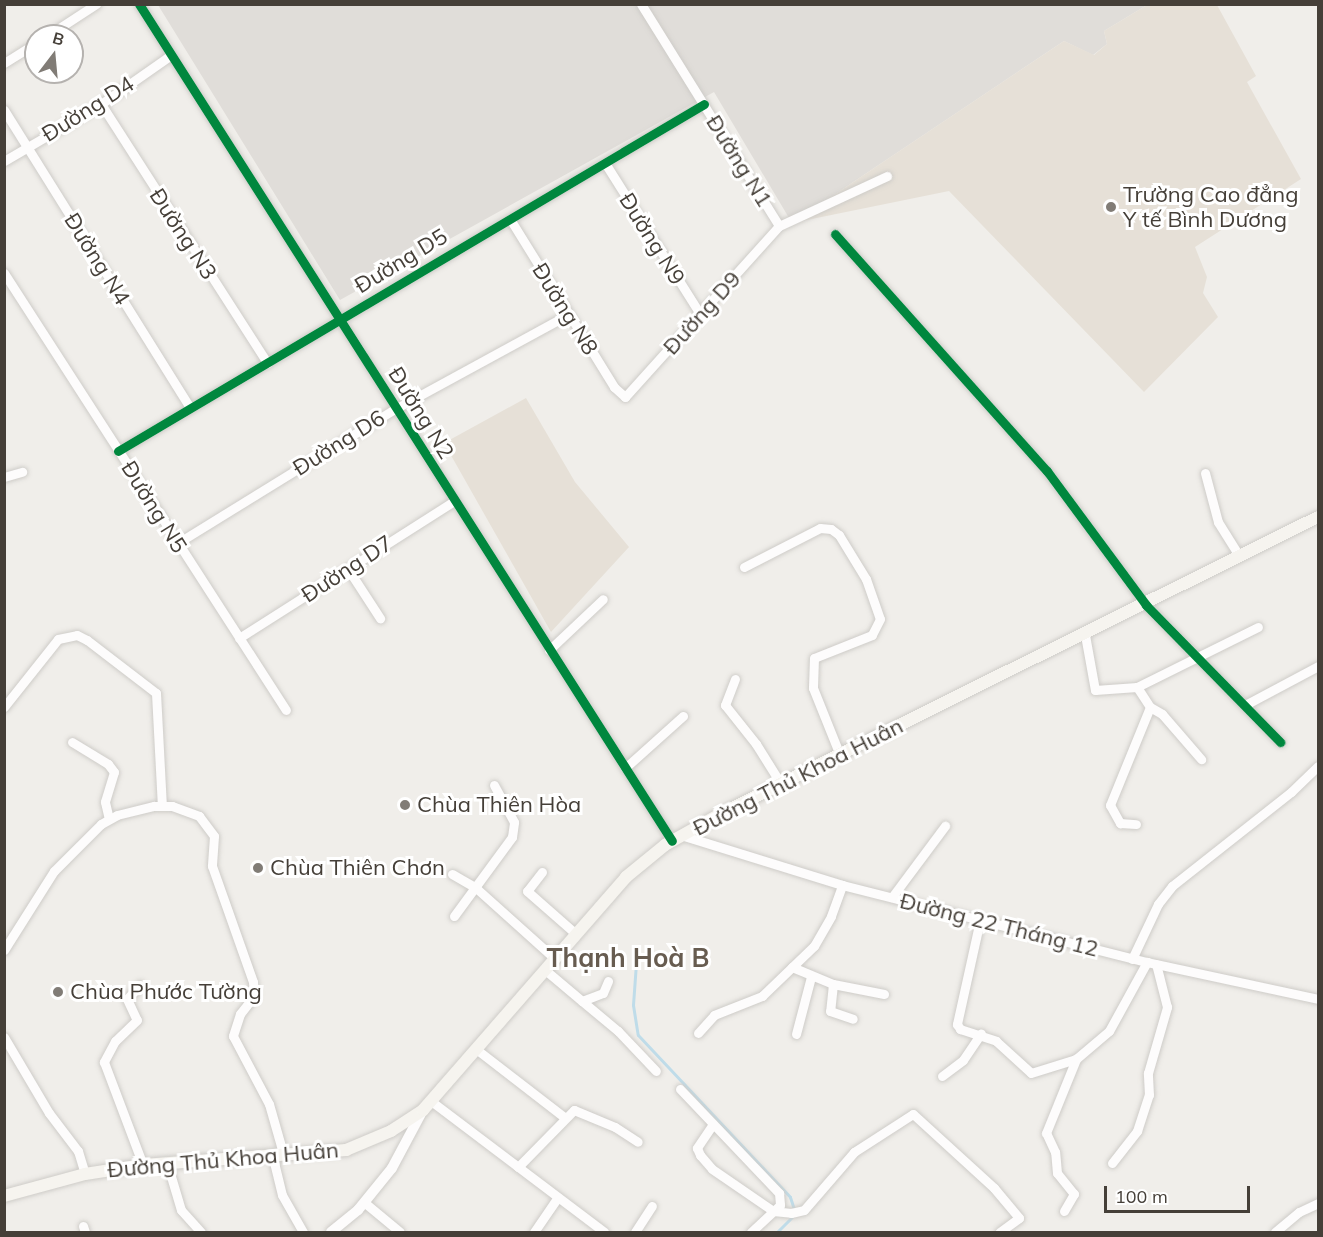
<!DOCTYPE html>
<meta charset="utf-8">
<style>
body{margin:0}
#map{position:relative;width:1323px;height:1237px;overflow:hidden;background:#f0eeea;font-family:Mulish,sans-serif}
div>[style]{position:absolute}
.industrial>*{inset:0;background:#e0ddd9}
.education>*{inset:0;background:#e6e0d7}
.stream>*{height:3px;margin:-1.5px;padding:0 1.5px;transform-origin:1.5px;border-radius:1.5px;background:#bfdce9}
.roads{filter:drop-shadow(0 0 2px #ceccc8) drop-shadow(0 0 2px #ceccc8)}
.minor>*{height:9px;margin:-4.5px;padding:0 4.5px;transform-origin:4.5px;border-radius:4.5px;background:#fdfcfc}
.tertiary>*{height:10px;margin:-5px;padding:0 5px;transform-origin:5px;border-radius:5px;background:#fdfcfc}
.secondary>*{height:12px;margin:-6px;padding:0 6px;transform-origin:6px;border-radius:6px;background:#f6f4ef}
.cycleway>*{height:9px;margin:-4.5px;padding:0 4.5px;transform-origin:4.5px;border-radius:4.5px;background:#00873e}
.dots>*{width:16px;height:16px;translate:-50% -50%;box-sizing:border-box;border:3px solid #fff;border-radius:50%}
span{translate:-50% -50%;white-space:nowrap;text-align:center;line-height:1.15;-webkit-text-stroke:6px #fff;paint-order:stroke}
.street-label{font-size:22px;color:#453f38}
.poi-label{font-size:22px;color:#453f38}
.left{translate:0 -50%;text-align:left}
.quarter-label{font-size:26px;color:#675c50;font-weight:700}
.frame{position:absolute;inset:0;border:6px solid #453f38;pointer-events:none}
.north{position:absolute;left:24px;top:24px;width:60px;height:60px;box-sizing:border-box;background:#fff;border:2px solid #b5b2af;border-radius:50%;rotate:16deg;font-size:16px;font-weight:700;line-height:24px;text-align:center;color:#453f38}
.north::after{content:'';display:block;margin:auto;width:21px;height:27px;background:#817c76;clip-path:polygon(50% 0,100% 100%,50% 72%,0 100%)}
.scale{position:absolute;left:1104px;top:1186px;width:146px;height:27px;box-sizing:border-box;border:3px solid #453f38;border-top:0;padding-left:8px;font-size:18px;line-height:21px;white-space:nowrap;color:#453f38;-webkit-text-stroke:4px #fff;paint-order:stroke}
</style>
<div id="map">
<div class="industrial">
<div style="clip-path:polygon(158px 5px,1147px 5px,1104px 31px,1107px 44px,1093px 55px,1064px 41px,792px 223px,714px 92px,340px 300px)"></div>
</div>
<div class="education">
<div style="clip-path:polygon(1147px 5px,1217px 5px,1256px 76px,1247px 82px,1301px 179px,1195px 247px,1207px 277px,1203px 293px,1218px 317px,1144px 392px,949px 191px,792px 223px,1064px 41px,1094px 55px,1107px 44px,1104px 31px)"></div>
<div style="clip-path:polygon(526px 398px,575px 482px,629px 547px,551px 632px,444px 443px)"></div>
</div>
<div class="stream">
<div style="left:637px;top:949px;width:56px;rotate:94.1deg"></div>
<div style="left:633px;top:1005px;width:30px;rotate:81deg"></div>
<div style="left:638px;top:1035px;width:222px;rotate:46.8deg"></div>
<div style="left:790px;top:1197px;width:13px;rotate:72deg"></div>
<div style="left:777px;top:1232px;width:23px;rotate:-45deg"></div>
</div>
<div class="roads">
<div class="minor">
<div style="left:139px;top:4px;width:992px;rotate:57.51deg"></div>
<div style="left:641px;top:4px;width:261px;rotate:58.1deg"></div>
<div style="left:47px;top:36px;width:59px;rotate:-33.1deg"></div>
<div style="left:4px;top:63px;width:38px;rotate:-32deg"></div>
<div style="left:101px;top:104px;width:308px;rotate:57.3deg"></div>
<div style="left:4px;top:110px;width:351px;rotate:58deg"></div>
<div style="left:4px;top:161px;width:113px;rotate:-30.4deg"></div>
<div style="left:101px;top:104px;width:85px;rotate:-35deg"></div>
<div style="left:605px;top:163px;width:178px;rotate:57.8deg"></div>
<div style="left:510px;top:219px;width:198px;rotate:58.2deg"></div>
<div style="left:614px;top:387px;width:15px;rotate:42deg"></div>
<div style="left:625px;top:397px;width:230px;rotate:-48deg"></div>
<div style="left:779px;top:226px;width:119px;rotate:-24.8deg"></div>
<div style="left:835px;top:234px;width:318px;rotate:48.2deg"></div>
<div style="left:1047px;top:471px;width:167px;rotate:53.5deg"></div>
<div style="left:1146px;top:605px;width:192px;rotate:45.6deg"></div>
<div style="left:4px;top:273px;width:520px;rotate:57.17deg"></div>
<div style="left:118px;top:451px;width:681px;rotate:-30.63deg"></div>
<div style="left:1205px;top:473px;width:51px;rotate:75.1deg"></div>
<div style="left:1218px;top:522px;width:40px;rotate:58deg"></div>
<div style="left:4px;top:477px;width:19px;rotate:-16deg"></div>
<div style="left:176px;top:544px;width:257px;rotate:-31.7deg"></div>
<div style="left:395px;top:409px;width:198px;rotate:-28.6deg"></div>
<div style="left:744px;top:567px;width:85px;rotate:-27.2deg"></div>
<div style="left:820px;top:528px;width:11px;rotate:5deg"></div>
<div style="left:831px;top:529px;width:10px;rotate:37deg"></div>
<div style="left:839px;top:535px;width:52px;rotate:58.5deg"></div>
<div style="left:866px;top:579px;width:42px;rotate:70.7deg"></div>
<div style="left:880px;top:619px;width:18px;rotate:117deg"></div>
<div style="left:872px;top:635px;width:62px;rotate:158.4deg"></div>
<div style="left:814px;top:658px;width:30px;rotate:92deg"></div>
<div style="left:813px;top:688px;width:72px;rotate:68.1deg"></div>
<div style="left:348px;top:569px;width:59px;rotate:56.9deg"></div>
<div style="left:1085px;top:635px;width:56px;rotate:79.7deg"></div>
<div style="left:1095px;top:690px;width:42px;rotate:-4.1deg"></div>
<div style="left:1137px;top:687px;width:24px;rotate:57deg"></div>
<div style="left:1150px;top:707px;width:106px;rotate:112.2deg"></div>
<div style="left:1110px;top:805px;width:21px;rotate:61deg"></div>
<div style="left:1120px;top:823px;width:16px;rotate:4deg"></div>
<div style="left:239px;top:638px;width:255px;rotate:-32.5deg"></div>
<div style="left:549px;top:650px;width:74px;rotate:-43.4deg"></div>
<div style="left:735px;top:679px;width:28px;rotate:111deg"></div>
<div style="left:725px;top:705px;width:50px;rotate:51.5deg"></div>
<div style="left:756px;top:744px;width:47px;rotate:58deg"></div>
<div style="left:1137px;top:687px;width:135px;rotate:-26.4deg"></div>
<div style="left:1245px;top:705px;width:83px;rotate:-28.1deg"></div>
<div style="left:4px;top:707px;width:87px;rotate:-51.5deg"></div>
<div style="left:58px;top:639px;width:19px;rotate:-12deg"></div>
<div style="left:77px;top:635px;width:11px;rotate:27deg"></div>
<div style="left:87px;top:640px;width:87px;rotate:37.5deg"></div>
<div style="left:156px;top:693px;width:113px;rotate:87deg"></div>
<div style="left:1150px;top:707px;width:14px;rotate:30deg"></div>
<div style="left:1162px;top:714px;width:60px;rotate:49.1deg"></div>
<div style="left:72px;top:742px;width:42px;rotate:31.4deg"></div>
<div style="left:108px;top:764px;width:10px;rotate:53deg"></div>
<div style="left:114px;top:772px;width:31px;rotate:107deg"></div>
<div style="left:105px;top:802px;width:17px;rotate:77deg"></div>
<div style="left:625px;top:768px;width:78px;rotate:-41.9deg"></div>
<div style="left:684px;top:836px;width:165px;rotate:17.2deg"></div>
<div style="left:842px;top:885px;width:315px;rotate:14.2deg"></div>
<div style="left:1147px;top:962px;width:175px;rotate:12.2deg"></div>
<div style="left:542px;top:872px;width:24px;rotate:128deg"></div>
<div style="left:527px;top:891px;width:65px;rotate:41.3deg"></div>
<div style="left:452px;top:874px;width:28px;rotate:30deg"></div>
<div style="left:476px;top:888px;width:105px;rotate:41.9deg"></div>
<div style="left:892px;top:897px;width:89px;rotate:-53.3deg"></div>
<div style="left:454px;top:916px;width:98px;rotate:-53.7deg"></div>
<div style="left:512px;top:837px;width:15px;rotate:-82deg"></div>
<div style="left:514px;top:822px;width:42px;rotate:-118.4deg"></div>
<div style="left:980px;top:920px;width:107px;rotate:102.5deg"></div>
<div style="left:957px;top:1024px;width:6px;rotate:59deg"></div>
<div style="left:960px;top:1029px;width:38px;rotate:18deg"></div>
<div style="left:996px;top:1041px;width:47px;rotate:42.4deg"></div>
<div style="left:1031px;top:1073px;width:47px;rotate:-17.3deg"></div>
<div style="left:1076px;top:1059px;width:43px;rotate:-40.3deg"></div>
<div style="left:1109px;top:1031px;width:79px;rotate:-61.2deg"></div>
<div style="left:4px;top:950px;width:93px;rotate:-57.7deg"></div>
<div style="left:54px;top:871px;width:66px;rotate:-45deg"></div>
<div style="left:101px;top:824px;width:18px;rotate:-29deg"></div>
<div style="left:117px;top:815px;width:38px;rotate:-14deg"></div>
<div style="left:154px;top:806px;width:18px"></div>
<div style="left:172px;top:806px;width:29px;rotate:20deg"></div>
<div style="left:199px;top:816px;width:25px;rotate:53deg"></div>
<div style="left:214px;top:836px;width:30px;rotate:94deg"></div>
<div style="left:212px;top:866px;width:123px;rotate:70.5deg"></div>
<div style="left:253px;top:982px;width:14px;rotate:86deg"></div>
<div style="left:254px;top:996px;width:23px;rotate:128deg"></div>
<div style="left:240px;top:1014px;width:23px;rotate:108deg"></div>
<div style="left:233px;top:1036px;width:77px;rotate:62.1deg"></div>
<div style="left:269px;top:1104px;width:51px;rotate:74.1deg"></div>
<div style="left:1132px;top:959px;width:61px;rotate:-64.7deg"></div>
<div style="left:1158px;top:904px;width:23px;rotate:-52deg"></div>
<div style="left:1172px;top:886px;width:152px;rotate:-38.3deg"></div>
<div style="left:1291px;top:792px;width:37px;rotate:-44deg"></div>
<div style="left:792px;top:967px;width:44px;rotate:22.5deg"></div>
<div style="left:833px;top:984px;width:52px;rotate:11.1deg"></div>
<div style="left:544px;top:969px;width:50px;rotate:40.1deg"></div>
<div style="left:582px;top:1001px;width:22px;rotate:-21deg"></div>
<div style="left:603px;top:993px;width:13px;rotate:-67deg"></div>
<div style="left:833px;top:984px;width:27px;rotate:96deg"></div>
<div style="left:830px;top:1011px;width:24px;rotate:19deg"></div>
<div style="left:140px;top:985px;width:19px;rotate:133deg"></div>
<div style="left:127px;top:999px;width:23px;rotate:65deg"></div>
<div style="left:137px;top:1020px;width:30px;rotate:136deg"></div>
<div style="left:115px;top:1041px;width:24px;rotate:118deg"></div>
<div style="left:104px;top:1062px;width:110px;rotate:69.3deg"></div>
<div style="left:582px;top:1001px;width:47px;rotate:39.8deg"></div>
<div style="left:618px;top:1031px;width:55px;rotate:46.5deg"></div>
<div style="left:698px;top:1033px;width:24px;rotate:-48deg"></div>
<div style="left:714px;top:1015px;width:52px;rotate:-21.6deg"></div>
<div style="left:762px;top:996px;width:72px;rotate:-43.9deg"></div>
<div style="left:814px;top:946px;width:34px;rotate:-60deg"></div>
<div style="left:831px;top:916px;width:33px;rotate:-70deg"></div>
<div style="left:796px;top:1034px;width:59px;rotate:-75.3deg"></div>
<div style="left:4px;top:1037px;width:88px;rotate:59.4deg"></div>
<div style="left:49px;top:1113px;width:48px;rotate:52.7deg"></div>
<div style="left:78px;top:1151px;width:24px;rotate:73deg"></div>
<div style="left:476px;top:1049px;width:111px;rotate:37.7deg"></div>
<div style="left:942px;top:1076px;width:26px;rotate:-37deg"></div>
<div style="left:963px;top:1060px;width:32px;rotate:-56deg"></div>
<div style="left:680px;top:1089px;width:144px;rotate:46.4deg"></div>
<div style="left:779px;top:1193px;width:12px;rotate:85deg"></div>
<div style="left:780px;top:1205px;width:40px;rotate:137deg"></div>
<div style="left:431px;top:1101px;width:217px;rotate:37.1deg"></div>
<div style="left:713px;top:1124px;width:29px;rotate:124deg"></div>
<div style="left:697px;top:1148px;width:8px;rotate:67deg"></div>
<div style="left:700px;top:1155px;width:18px;rotate:49deg"></div>
<div style="left:712px;top:1169px;width:74px;rotate:34.5deg"></div>
<div style="left:773px;top:1211px;width:18px;rotate:6deg"></div>
<div style="left:791px;top:1213px;width:13px;rotate:-13deg"></div>
<div style="left:804px;top:1210px;width:77px;rotate:-49.2deg"></div>
<div style="left:854px;top:1152px;width:70px;rotate:-32.8deg"></div>
<div style="left:913px;top:1114px;width:110px;rotate:42.4deg"></div>
<div style="left:994px;top:1188px;width:39px;rotate:50deg"></div>
<div style="left:1019px;top:1218px;width:24px;rotate:144deg"></div>
<div style="left:272px;top:1154px;width:42px;rotate:76.3deg"></div>
<div style="left:282px;top:1195px;width:43px;rotate:60.4deg"></div>
<div style="left:167px;top:1163px;width:49px;rotate:73.4deg"></div>
<div style="left:181px;top:1210px;width:30px;rotate:48deg"></div>
<div style="left:1112px;top:1163px;width:41px;rotate:-52deg"></div>
<div style="left:1137px;top:1131px;width:38px;rotate:-72deg"></div>
<div style="left:1149px;top:1095px;width:22px;rotate:-93deg"></div>
<div style="left:1148px;top:1073px;width:69px;rotate:-73.9deg"></div>
<div style="left:1167px;top:1007px;width:44px;rotate:-104.3deg"></div>
<div style="left:518px;top:1167px;width:80px;rotate:-45.5deg"></div>
<div style="left:574px;top:1110px;width:44px;rotate:22.5deg"></div>
<div style="left:615px;top:1127px;width:27px;rotate:33deg"></div>
<div style="left:365px;top:1203px;width:45px;rotate:39.6deg"></div>
<div style="left:1064px;top:1211px;width:20px;rotate:-60deg"></div>
<div style="left:1074px;top:1194px;width:27px;rotate:-129deg"></div>
<div style="left:1057px;top:1173px;width:21px;rotate:-95deg"></div>
<div style="left:1055px;top:1152px;width:21px;rotate:-115deg"></div>
<div style="left:1046px;top:1133px;width:80px;rotate:-67.9deg"></div>
<div style="left:83px;top:1226px;width:6px;rotate:72deg"></div>
<div style="left:534px;top:1232px;width:42px;rotate:-55.6deg"></div>
<div style="left:635px;top:1232px;width:31px;rotate:-57deg"></div>
<div style="left:1275px;top:1232px;width:31px;rotate:-40deg"></div>
<div style="left:1299px;top:1212px;width:21px;rotate:-25deg"></div>
</div>
<div class="tertiary">
<div style="left:331px;top:1232px;width:35px;rotate:-39deg"></div>
<div style="left:358px;top:1210px;width:54px;rotate:-51deg"></div>
<div style="left:392px;top:1168px;width:66px;rotate:-61.9deg"></div>
</div>
<div class="secondary">
<div style="left:4px;top:1196px;width:84px;rotate:-15.2deg"></div>
<div style="left:85px;top:1174px;width:59px;rotate:-8.8deg"></div>
<div style="left:143px;top:1165px;width:204px;rotate:-4.2deg"></div>
<div style="left:346px;top:1150px;width:49px;rotate:-22.9deg"></div>
<div style="left:391px;top:1131px;width:38px;rotate:-33deg"></div>
<div style="left:423px;top:1110px;width:309px;rotate:-48.9deg"></div>
<div style="left:626px;top:877px;width:50px;rotate:-39.4deg"></div>
<div style="left:665px;top:845px;width:65px;rotate:-29.3deg"></div>
<div style="left:722px;top:813px;width:665px;rotate:-26.41deg"></div>
</div>
</div>
<div class="cycleway">
<div style="left:139px;top:4px;width:992px;rotate:57.51deg"></div>
<div style="left:835px;top:234px;width:318px;rotate:48.2deg"></div>
<div style="left:1047px;top:471px;width:167px;rotate:53.5deg"></div>
<div style="left:1146px;top:605px;width:192px;rotate:45.6deg"></div>
<div style="left:118px;top:451px;width:681px;rotate:-30.63deg"></div>
</div>
<div class="dots">
<div style="left:1111px;top:207px;background:#817c76"></div>
<div style="left:405px;top:805px;background:#817c76"></div>
<div style="left:258px;top:868px;background:#817c76"></div>
<div style="left:58px;top:992px;background:#817c76"></div>
</div>
<div class="street-label">
<span style="left:88px;top:109px;rotate:-32deg">Đường D4</span>
<span style="left:739px;top:161px;rotate:58deg">Đường N1</span>
<span style="left:183px;top:234px;rotate:57deg">Đường N3</span>
<span style="left:652px;top:239px;rotate:58deg">Đường N9</span>
<span style="left:97px;top:259px;rotate:58deg">Đường N4</span>
<span style="left:401px;top:261px;rotate:-31deg">Đường D5</span>
<span style="left:565px;top:309px;rotate:58deg">Đường N8</span>
<span style="left:702px;top:313px;rotate:-48deg">Đường D9</span>
<span style="left:421px;top:413px;rotate:58deg">Đường N2</span>
<span style="left:339px;top:443px;rotate:-32deg">Đường D6</span>
<span style="left:154px;top:507px;rotate:58deg">Đường N5</span>
<span style="left:347px;top:569px;rotate:-33deg">Đường D7</span>
<span style="left:798px;top:777px;rotate:-27deg">Đường Thủ Khoa Huân</span>
<span style="left:999px;top:925px;rotate:14deg">Đường 22 Tháng 12</span>
<span style="left:223px;top:1160px;rotate:-5deg">Đường Thủ Khoa Huân</span>
</div>
<div class="poi-label">
<span class="left" style="left:1123px;top:207px">Trường Cao đẳng<br>Y tế Bình Dương</span>
<span class="left" style="left:417px;top:805px">Chùa Thiên Hòa</span>
<span class="left" style="left:270px;top:868px">Chùa Thiên Chơn</span>
<span class="left" style="left:70px;top:992px">Chùa Phước Tường</span>
</div>
<div class="quarter-label">
<span style="left:628px;top:958px">Thạnh Hoà B</span>
</div>
<div class="frame"></div>
<div class="north">B</div>
<div class="scale">100 m</div>
</div>
